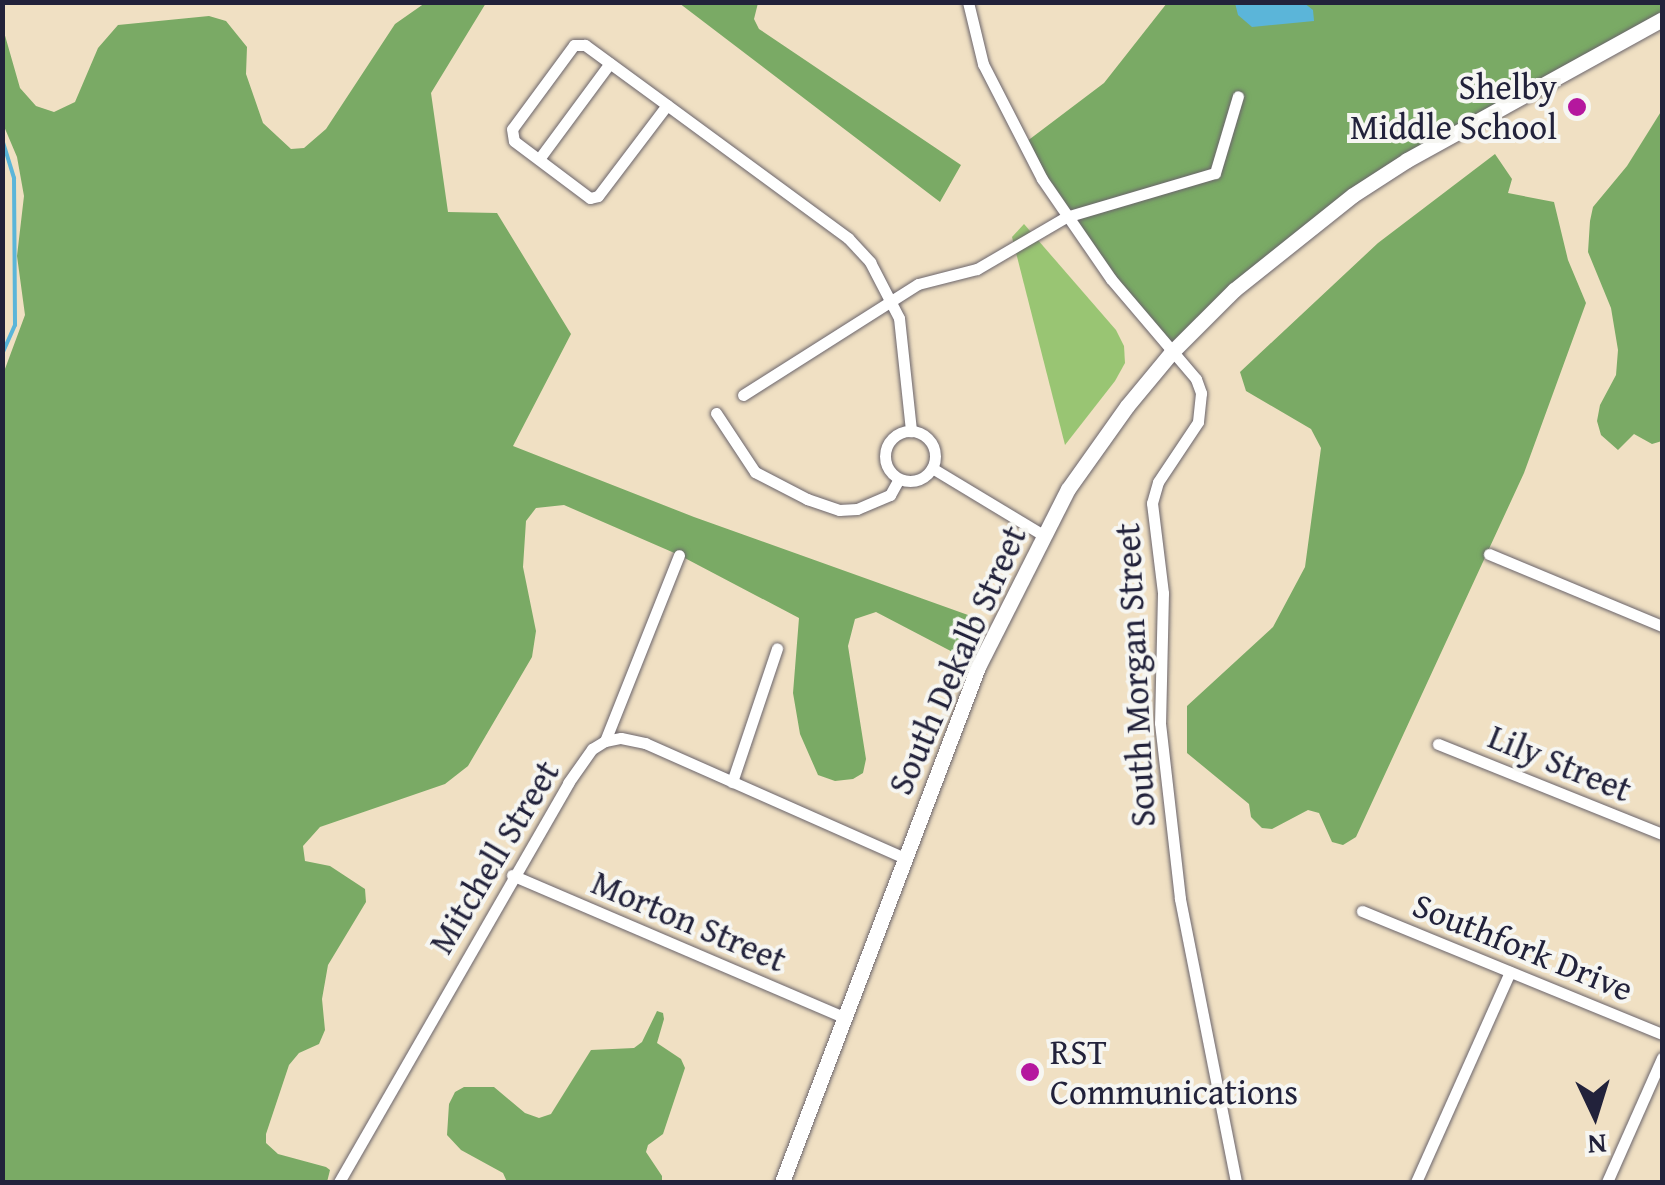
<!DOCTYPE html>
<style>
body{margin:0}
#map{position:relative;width:1665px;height:1185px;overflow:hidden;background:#f0e0c3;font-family:"Gentium Book Plus",serif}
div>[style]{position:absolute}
.green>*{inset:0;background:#99c573}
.forest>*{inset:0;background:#7aaa65}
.water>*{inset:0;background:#5bb5d9}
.stream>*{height:4px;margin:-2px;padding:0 2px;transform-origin:2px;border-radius:2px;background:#5bb5d9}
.roads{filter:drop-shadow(0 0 2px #6a646b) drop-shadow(0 0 2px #6a646b)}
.minor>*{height:11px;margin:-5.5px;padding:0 5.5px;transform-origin:5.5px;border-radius:5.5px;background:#fff}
.minor>.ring{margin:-5.5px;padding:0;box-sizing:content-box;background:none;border:11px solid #fff;border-radius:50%}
.secondary>*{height:15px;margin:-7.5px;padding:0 7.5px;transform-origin:7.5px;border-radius:7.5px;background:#fff}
.dots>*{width:28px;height:28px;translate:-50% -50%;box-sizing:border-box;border:5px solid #f6f6f2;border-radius:50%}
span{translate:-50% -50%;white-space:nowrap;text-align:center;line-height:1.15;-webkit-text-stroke:8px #f6f6f2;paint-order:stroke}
.poi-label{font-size:35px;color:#22223b}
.right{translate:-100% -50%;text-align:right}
.left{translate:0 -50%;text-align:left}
.street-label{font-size:35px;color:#22223b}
.frame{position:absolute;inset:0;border:5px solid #22223b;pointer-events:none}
.north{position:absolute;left:1545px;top:1065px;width:100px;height:100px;-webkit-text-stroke:8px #f6f6f2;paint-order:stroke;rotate:176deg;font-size:28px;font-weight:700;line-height:40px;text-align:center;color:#22223b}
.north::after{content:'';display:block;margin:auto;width:35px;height:45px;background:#22223b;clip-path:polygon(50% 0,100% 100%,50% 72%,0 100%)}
</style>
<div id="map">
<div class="green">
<div style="clip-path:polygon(1024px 224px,1116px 330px,1124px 346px,1125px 363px,1115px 381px,1065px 445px,1012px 237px)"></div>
</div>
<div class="forest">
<div style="clip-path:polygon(425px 3px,486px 3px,431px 93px,448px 212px,497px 213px,571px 334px,513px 446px,694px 517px,982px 620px,966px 659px,876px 612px,855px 619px,848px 646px,866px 759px,863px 773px,853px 779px,835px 781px,818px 775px,800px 734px,793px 693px,799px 618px,679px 555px,564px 505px,536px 508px,526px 521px,523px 567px,536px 631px,532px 657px,468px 766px,445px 784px,320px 827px,303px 846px,305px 861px,330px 866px,365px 889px,366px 902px,328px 965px,322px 999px,325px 1030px,319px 1044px,299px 1053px,289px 1065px,266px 1134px,266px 1143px,278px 1154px,326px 1167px,330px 1170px,327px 1182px,3px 1182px,2px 377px,25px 315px,17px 256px,24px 196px,17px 157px,3px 124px,2px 25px,20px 88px,36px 106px,54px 112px,75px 102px,98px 48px,118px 25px,209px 16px,226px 21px,247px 47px,246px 74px,263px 123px,291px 149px,304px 148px,326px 129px,395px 24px)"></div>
<div style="clip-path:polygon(679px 3px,758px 3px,754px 19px,759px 29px,961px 165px,940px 202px)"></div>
<div style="clip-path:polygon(1167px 3px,1662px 3px,1662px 19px,1353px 196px,1171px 353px,1022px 145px,1104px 83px)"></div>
<div style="clip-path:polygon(1662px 110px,1662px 441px,1652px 444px,1634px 434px,1618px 450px,1601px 435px,1597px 421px,1600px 405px,1616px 375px,1618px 350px,1611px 308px,1588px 252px,1590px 221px,1593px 207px,1627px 166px)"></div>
<div style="clip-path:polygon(1495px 154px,1512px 179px,1508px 193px,1554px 202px,1568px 260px,1586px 303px,1524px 473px,1356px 837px,1343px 845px,1332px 842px,1319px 813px,1308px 810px,1272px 829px,1262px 828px,1251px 817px,1249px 804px,1187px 753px,1187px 706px,1273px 627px,1305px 567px,1321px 448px,1311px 429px,1246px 391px,1240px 372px,1378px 243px)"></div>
<div style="clip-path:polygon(657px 1011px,663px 1013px,664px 1019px,657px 1043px,681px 1059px,685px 1068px,663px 1134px,648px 1145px,646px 1152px,662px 1176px,662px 1182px,507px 1182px,503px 1173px,461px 1150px,447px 1135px,449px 1104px,455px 1092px,464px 1087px,494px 1087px,525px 1113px,539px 1118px,551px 1114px,591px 1050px,634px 1048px,642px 1042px)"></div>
</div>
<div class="water">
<div style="clip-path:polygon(1235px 3px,1304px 3px,1313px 10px,1314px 21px,1252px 27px,1238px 15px)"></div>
</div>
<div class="stream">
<div style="left:2px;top:139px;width:41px;rotate:72.9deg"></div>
<div style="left:14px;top:178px;width:147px;rotate:89.6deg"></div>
<div style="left:15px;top:325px;width:32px;rotate:114deg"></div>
</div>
<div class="roads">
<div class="minor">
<div style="left:968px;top:2px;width:64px;rotate:76.4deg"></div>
<div style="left:983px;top:64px;width:129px;rotate:62.8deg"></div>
<div style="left:1042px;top:179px;width:121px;rotate:55.4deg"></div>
<div style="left:1111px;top:279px;width:131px;rotate:49.6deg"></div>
<div style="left:1196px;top:379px;width:15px;rotate:70deg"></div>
<div style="left:1201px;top:393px;width:29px;rotate:96deg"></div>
<div style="left:1198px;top:422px;width:72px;rotate:123.7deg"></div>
<div style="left:1158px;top:482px;width:22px;rotate:106deg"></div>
<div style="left:1152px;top:503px;width:91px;rotate:83deg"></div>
<div style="left:1163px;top:593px;width:130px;rotate:91.3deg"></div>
<div style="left:1160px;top:723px;width:177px;rotate:83.5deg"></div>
<div style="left:1180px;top:899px;width:288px;rotate:78.8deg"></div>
<div style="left:667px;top:105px;width:102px;rotate:-143.8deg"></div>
<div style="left:585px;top:45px;width:11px;rotate:180deg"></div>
<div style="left:574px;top:45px;width:104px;rotate:126.4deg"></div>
<div style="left:512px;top:129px;width:12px;rotate:81deg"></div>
<div style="left:514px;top:141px;width:95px;rotate:36.9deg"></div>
<div style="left:590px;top:198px;width:8px;rotate:-14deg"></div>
<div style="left:598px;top:196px;width:114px;rotate:-52.8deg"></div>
<div style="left:667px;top:105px;width:225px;rotate:36.3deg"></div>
<div style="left:848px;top:238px;width:33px;rotate:47deg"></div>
<div style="left:870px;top:262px;width:63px;rotate:62.6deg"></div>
<div style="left:899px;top:318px;width:114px;rotate:83.9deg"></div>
<div style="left:539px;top:159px;width:119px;rotate:-53.5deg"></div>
<div style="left:743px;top:395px;width:207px;rotate:-32.4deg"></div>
<div style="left:918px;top:284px;width:61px;rotate:-14.3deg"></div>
<div style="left:977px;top:269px;width:103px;rotate:-30.3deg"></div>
<div style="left:1066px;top:217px;width:155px;rotate:-16.5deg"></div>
<div style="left:1215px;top:173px;width:80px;rotate:-73.4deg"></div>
<div style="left:716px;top:413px;width:71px;rotate:56.5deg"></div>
<div style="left:755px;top:472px;width:59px;rotate:27.4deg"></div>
<div style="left:807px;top:499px;width:34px;rotate:19deg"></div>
<div style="left:839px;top:510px;width:18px;rotate:-3deg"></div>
<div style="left:857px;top:509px;width:36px;rotate:-23deg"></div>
<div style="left:890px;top:495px;width:18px;rotate:-61deg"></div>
<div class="ring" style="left:885px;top:431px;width:39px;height:39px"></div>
<div style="left:932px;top:468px;width:130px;rotate:31.1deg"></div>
<div style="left:1489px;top:554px;width:187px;rotate:22.6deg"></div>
<div style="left:605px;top:741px;width:16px;rotate:-11deg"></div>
<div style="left:621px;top:738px;width:25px;rotate:12deg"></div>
<div style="left:645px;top:743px;width:284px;rotate:23.9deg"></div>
<div style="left:1438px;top:744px;width:241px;rotate:21.9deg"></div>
<div style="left:732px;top:782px;width:141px;rotate:-71.4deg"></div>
<div style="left:512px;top:875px;width:361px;rotate:23.2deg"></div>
<div style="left:1362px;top:911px;width:324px;rotate:22.3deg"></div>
<div style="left:339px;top:1182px;width:460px;rotate:-60.1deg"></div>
<div style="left:568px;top:783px;width:42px;rotate:-54.8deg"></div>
<div style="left:592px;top:749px;width:15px;rotate:-32deg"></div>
<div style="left:605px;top:741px;width:200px;rotate:-68.3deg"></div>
<div style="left:1416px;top:1182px;width:230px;rotate:-65.9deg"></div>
<div style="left:1607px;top:1182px;width:136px;rotate:-66.1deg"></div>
</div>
<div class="secondary">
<div style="left:782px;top:1182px;width:551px;rotate:-69.16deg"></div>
<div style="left:978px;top:667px;width:199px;rotate:-63.2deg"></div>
<div style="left:1068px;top:489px;width:102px;rotate:-54.6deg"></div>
<div style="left:1127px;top:406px;width:69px;rotate:-50.3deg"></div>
<div style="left:1171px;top:353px;width:89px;rotate:-45deg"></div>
<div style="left:1234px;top:290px;width:152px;rotate:-38.6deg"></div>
<div style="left:1353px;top:195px;width:64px;rotate:-32.9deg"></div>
<div style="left:1407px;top:160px;width:291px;rotate:-28.9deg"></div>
</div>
</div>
<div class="dots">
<div style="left:1577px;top:107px;background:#b5179e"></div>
<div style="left:1030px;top:1072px;background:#b5179e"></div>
</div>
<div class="poi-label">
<span class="right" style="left:1557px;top:107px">Shelby<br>Middle School</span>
<span class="left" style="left:1050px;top:1072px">RST<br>Communications</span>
</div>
<div class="street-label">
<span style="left:957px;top:660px;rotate:-66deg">South Dekalb Street</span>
<span style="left:1135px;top:675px;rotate:-93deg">South Morgan Street</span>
<span style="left:1560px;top:763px;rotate:22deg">Lily Street</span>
<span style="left:494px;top:857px;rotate:-59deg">Mitchell Street</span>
<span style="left:689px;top:921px;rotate:23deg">Morton Street</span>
<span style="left:1523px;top:947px;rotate:22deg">Southfork Drive</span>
</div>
<div class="frame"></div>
<div class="north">N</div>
</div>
